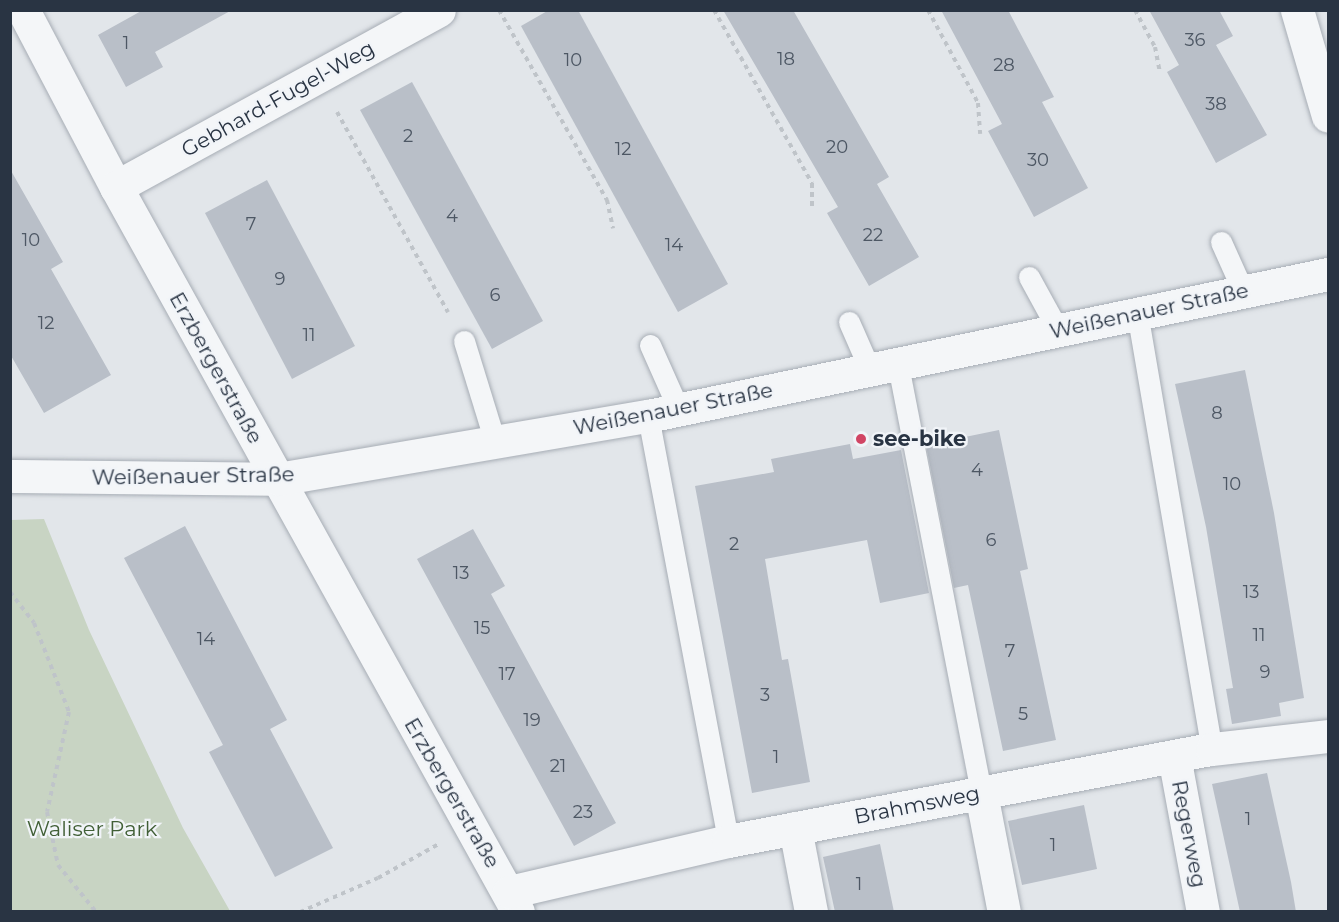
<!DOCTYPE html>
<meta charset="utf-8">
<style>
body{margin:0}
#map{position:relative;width:1339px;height:922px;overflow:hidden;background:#e2e6ea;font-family:Montserrat,sans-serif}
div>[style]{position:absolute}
.green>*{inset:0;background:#c8d4c3}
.building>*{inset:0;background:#b9bfc8}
.path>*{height:4px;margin-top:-2px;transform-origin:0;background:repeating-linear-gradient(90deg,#bfc4c9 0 4.5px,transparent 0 9px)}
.roads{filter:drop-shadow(0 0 2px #a7adb5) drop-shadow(0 0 2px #a7adb5)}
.service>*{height:21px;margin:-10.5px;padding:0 10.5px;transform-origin:10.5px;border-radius:10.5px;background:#f4f6f8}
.minor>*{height:33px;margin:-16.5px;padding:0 16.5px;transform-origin:16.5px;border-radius:16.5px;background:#f4f6f8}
.dots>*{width:16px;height:16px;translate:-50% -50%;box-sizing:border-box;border:3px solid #f1f4f8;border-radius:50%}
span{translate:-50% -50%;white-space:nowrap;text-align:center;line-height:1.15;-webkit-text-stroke:4.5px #f1f4f8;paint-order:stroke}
.number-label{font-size:18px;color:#4d5764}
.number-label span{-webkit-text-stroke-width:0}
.street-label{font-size:21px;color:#293443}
.poi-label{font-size:21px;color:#293443;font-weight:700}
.left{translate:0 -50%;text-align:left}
.park-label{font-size:21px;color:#415f36}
.frame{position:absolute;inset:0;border:12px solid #293443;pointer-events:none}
</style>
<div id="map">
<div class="green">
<div style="clip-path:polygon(44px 519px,89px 630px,183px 828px,230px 911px,11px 911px,11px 520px)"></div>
</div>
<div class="building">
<div style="clip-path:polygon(143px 10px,232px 10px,155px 52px,163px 67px,126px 87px,98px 35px)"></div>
<div style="clip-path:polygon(549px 10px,578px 10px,728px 284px,678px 312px,521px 26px)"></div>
<div style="clip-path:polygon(723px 10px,793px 10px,889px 177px,877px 184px,919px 257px,869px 286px,827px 213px,838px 207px)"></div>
<div style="clip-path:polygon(941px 10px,1008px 10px,1054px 97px,1042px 102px,1088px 188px,1034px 217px,988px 131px,1002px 124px)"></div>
<div style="clip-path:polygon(1149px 10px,1219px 10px,1233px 36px,1216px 45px,1267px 135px,1216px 163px,1167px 72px,1179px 65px)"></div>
<div style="clip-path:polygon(412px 82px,543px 321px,492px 349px,360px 110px)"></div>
<div style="clip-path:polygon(10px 169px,63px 262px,51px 269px,111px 375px,44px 413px,10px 354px)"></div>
<div style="clip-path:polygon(267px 180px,355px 346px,292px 379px,205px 213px)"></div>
<div style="clip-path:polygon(1245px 370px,1274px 513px,1304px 698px,1279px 703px,1281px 716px,1232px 724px,1226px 689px,1233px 688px,1206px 527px,1175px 384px)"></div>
<div style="clip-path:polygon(999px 430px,1028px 569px,1020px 571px,1056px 740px,1003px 751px,968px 585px,954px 588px,926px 445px)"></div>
<div style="clip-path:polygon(850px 444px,853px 459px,901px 450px,929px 593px,880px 603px,867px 540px,765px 559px,782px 660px,788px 659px,810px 782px,752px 793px,695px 486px,774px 472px,771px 459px)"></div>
<div style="clip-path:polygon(185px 526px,287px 720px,270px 729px,333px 848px,275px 877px,209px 752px,223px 745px,124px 558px)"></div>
<div style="clip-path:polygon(473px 529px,505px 586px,491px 594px,616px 823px,574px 846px,417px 559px)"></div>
<div style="clip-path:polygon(1267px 773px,1291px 882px,1296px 912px,1240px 912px,1212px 784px)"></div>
<div style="clip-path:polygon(1084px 805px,1097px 869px,1022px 885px,1008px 821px)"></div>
<div style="clip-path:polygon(880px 844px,894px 912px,835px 912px,823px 857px)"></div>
</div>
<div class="path">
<div style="left:499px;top:10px;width:219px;rotate:60.4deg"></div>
<div style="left:607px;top:200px;width:29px;rotate:78deg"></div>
<div style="left:714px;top:10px;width:199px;rotate:60.5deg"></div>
<div style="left:812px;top:183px;width:24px;rotate:90deg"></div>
<div style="left:928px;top:10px;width:106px;rotate:61.7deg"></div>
<div style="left:978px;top:103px;width:31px;rotate:86deg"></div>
<div style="left:1135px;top:10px;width:42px;rotate:61.6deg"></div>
<div style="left:1155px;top:47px;width:26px;rotate:79deg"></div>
<div style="left:337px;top:112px;width:229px;rotate:61deg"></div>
<div style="left:10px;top:592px;width:39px;rotate:52deg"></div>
<div style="left:34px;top:623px;width:96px;rotate:68.5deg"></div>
<div style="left:69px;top:712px;width:102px;rotate:102.4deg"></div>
<div style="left:47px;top:812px;width:54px;rotate:78.3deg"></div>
<div style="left:58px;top:865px;width:60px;rotate:51deg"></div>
<div style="left:300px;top:912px;width:85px;rotate:-23.6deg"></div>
<div style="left:378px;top:878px;width:68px;rotate:-29.2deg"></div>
</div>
<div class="roads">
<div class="service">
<div style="left:1221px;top:242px;width:54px;rotate:65.8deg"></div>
<div style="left:1029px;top:277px;width:60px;rotate:61.3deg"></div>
<div style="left:1137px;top:312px;width:443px;rotate:80.3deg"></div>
<div style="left:849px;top:322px;width:52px;rotate:66.4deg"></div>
<div style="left:464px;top:341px;width:106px;rotate:72.9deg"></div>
<div style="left:650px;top:345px;width:71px;rotate:66deg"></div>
<div style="left:898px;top:365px;width:436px;rotate:79deg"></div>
<div style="left:648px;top:416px;width:432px;rotate:79.3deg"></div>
</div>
<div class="minor">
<div style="left:23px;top:10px;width:200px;rotate:62.3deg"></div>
<div style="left:116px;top:187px;width:829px;rotate:60.99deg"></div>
<div style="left:1297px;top:10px;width:110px;rotate:73.7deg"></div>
<div style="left:116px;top:187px;width:368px;rotate:-28.7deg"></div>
<div style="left:10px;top:476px;width:268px;rotate:0.6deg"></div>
<div style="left:278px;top:479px;width:375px;rotate:-9.7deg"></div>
<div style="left:648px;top:416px;width:695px;rotate:-11.8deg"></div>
<div style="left:1174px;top:756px;width:159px;rotate:79.5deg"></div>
<div style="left:981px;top:793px;width:121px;rotate:79.1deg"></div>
<div style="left:795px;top:828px;width:86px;rotate:79.2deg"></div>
<div style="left:509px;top:892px;width:225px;rotate:-13.1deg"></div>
<div style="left:728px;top:841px;width:493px;rotate:-10.8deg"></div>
<div style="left:1212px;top:749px;width:117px;rotate:-6.4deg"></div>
</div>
</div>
<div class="dots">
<div style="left:861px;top:439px;background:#d14564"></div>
</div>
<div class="number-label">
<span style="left:1195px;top:40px">36</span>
<span style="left:126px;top:43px">1</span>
<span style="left:786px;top:59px">18</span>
<span style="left:573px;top:60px">10</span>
<span style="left:1004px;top:65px">28</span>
<span style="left:1216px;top:104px">38</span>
<span style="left:408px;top:136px">2</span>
<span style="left:837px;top:147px">20</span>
<span style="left:623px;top:149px">12</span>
<span style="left:1038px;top:160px">30</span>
<span style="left:452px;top:216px">4</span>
<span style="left:251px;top:224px">7</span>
<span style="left:873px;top:235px">22</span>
<span style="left:31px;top:240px">10</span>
<span style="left:674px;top:245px">14</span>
<span style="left:280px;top:279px">9</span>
<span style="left:495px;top:295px">6</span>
<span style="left:46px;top:323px">12</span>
<span style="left:309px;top:335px">11</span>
<span style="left:1217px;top:413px">8</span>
<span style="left:977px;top:470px">4</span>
<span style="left:1232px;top:484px">10</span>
<span style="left:991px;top:540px">6</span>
<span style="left:734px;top:544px">2</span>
<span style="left:461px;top:573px">13</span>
<span style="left:1251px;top:592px">13</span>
<span style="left:482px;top:628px">15</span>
<span style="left:1259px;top:635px">11</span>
<span style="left:206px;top:639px">14</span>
<span style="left:1010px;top:651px">7</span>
<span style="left:1265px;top:672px">9</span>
<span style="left:507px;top:674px">17</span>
<span style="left:765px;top:695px">3</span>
<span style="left:1023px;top:714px">5</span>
<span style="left:532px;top:720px">19</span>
<span style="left:776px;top:757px">1</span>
<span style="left:558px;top:766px">21</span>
<span style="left:583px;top:812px">23</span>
<span style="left:1248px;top:819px">1</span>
<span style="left:1053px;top:845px">1</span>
<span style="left:859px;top:884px">1</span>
</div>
<div class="street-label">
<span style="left:278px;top:99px;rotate:-29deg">Gebhard-Fugel-Weg</span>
<span style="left:1149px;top:311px;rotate:-12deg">Weißenauer Straße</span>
<span style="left:216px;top:368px;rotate:61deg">Erzbergerstraße</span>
<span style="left:673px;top:409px;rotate:-11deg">Weißenauer Straße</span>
<span style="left:193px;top:476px;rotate:-1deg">Weißenauer Straße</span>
<span style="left:452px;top:793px;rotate:60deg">Erzbergerstraße</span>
<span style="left:917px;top:805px;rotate:-11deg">Brahmsweg</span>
<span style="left:1189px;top:834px;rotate:79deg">Regerweg</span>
</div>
<div class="poi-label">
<span class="left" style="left:873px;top:439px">see-bike</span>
</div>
<div class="park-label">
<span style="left:92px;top:829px">Waliser Park</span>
</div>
<div class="frame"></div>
</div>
